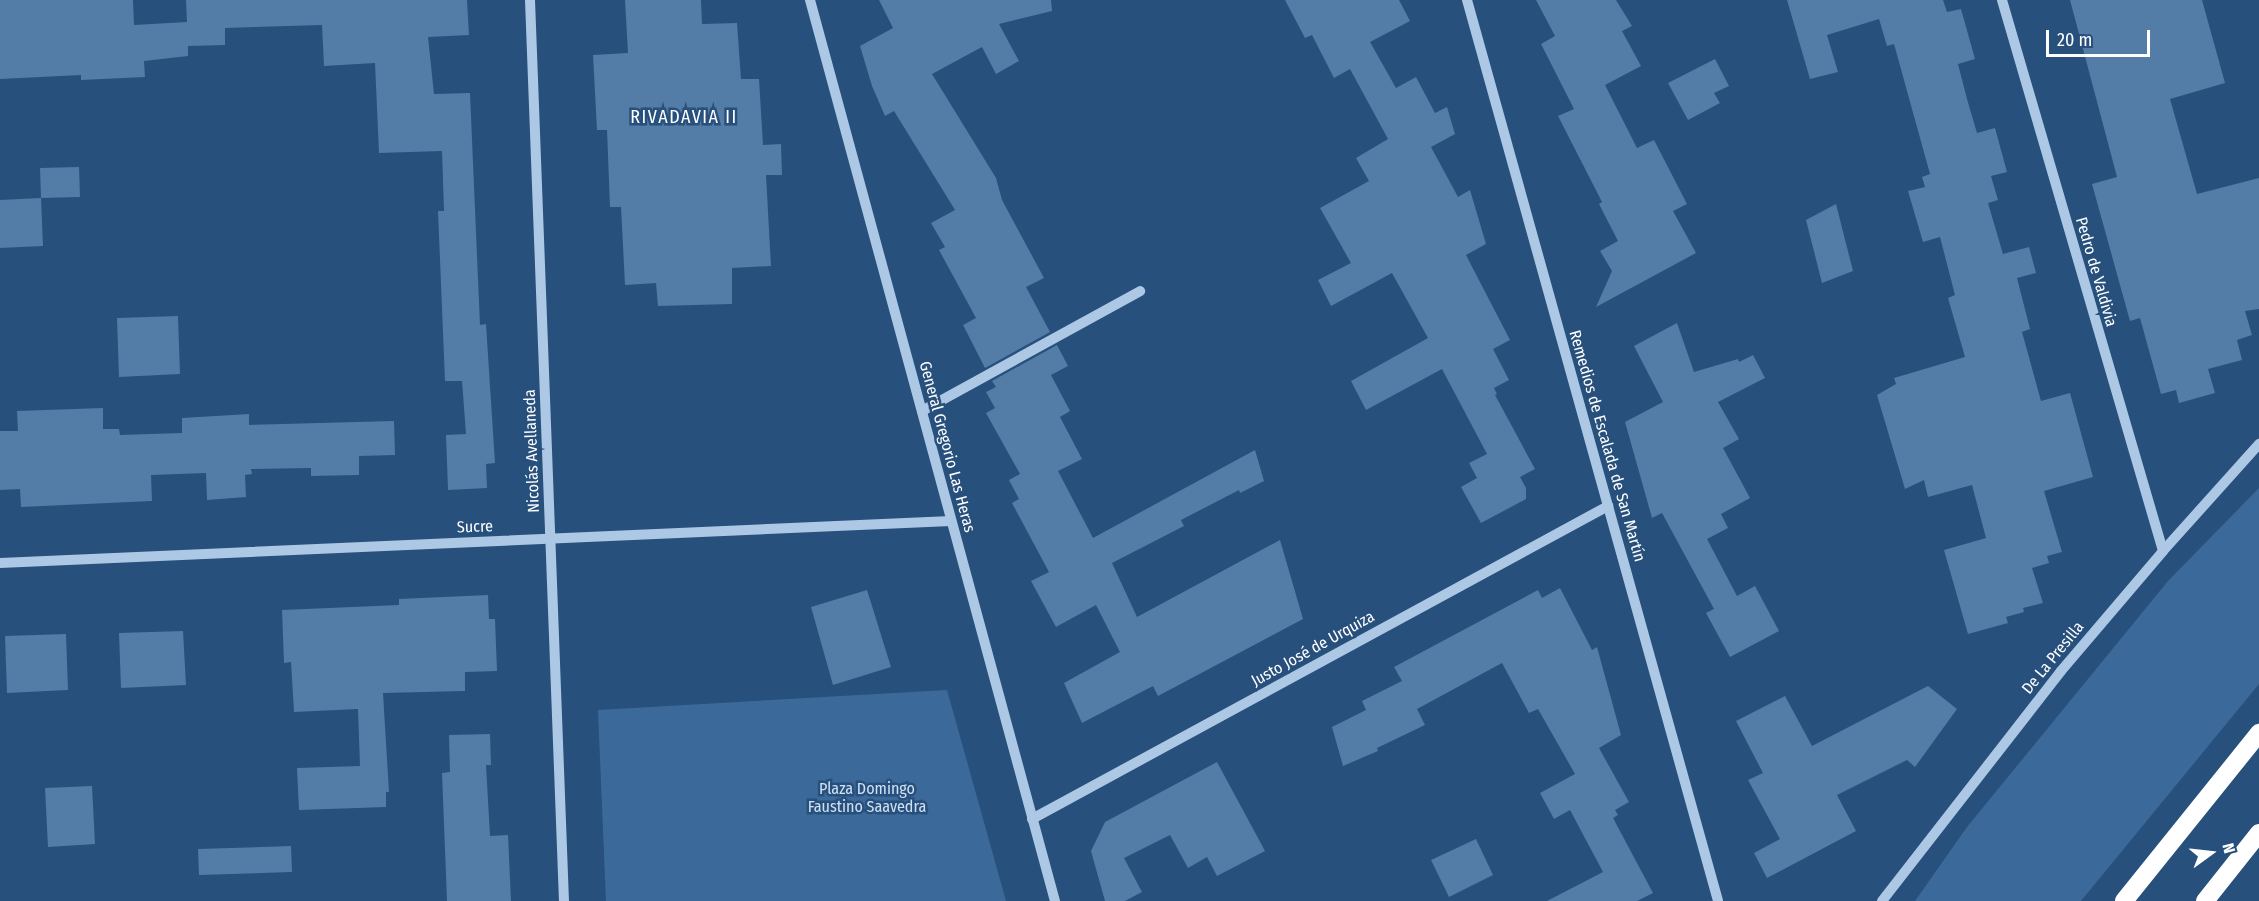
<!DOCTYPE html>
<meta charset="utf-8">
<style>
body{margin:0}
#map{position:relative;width:2259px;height:901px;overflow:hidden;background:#27507c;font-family:"Fira Sans Condensed",sans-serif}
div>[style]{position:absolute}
.green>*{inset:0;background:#3b6a9a}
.building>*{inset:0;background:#537ca7}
.minor>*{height:10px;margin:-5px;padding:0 5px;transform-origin:5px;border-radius:5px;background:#acc8e4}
.highway>*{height:18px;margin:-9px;padding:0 9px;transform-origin:9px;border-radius:9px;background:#fff}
span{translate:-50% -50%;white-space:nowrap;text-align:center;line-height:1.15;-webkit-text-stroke:5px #27507c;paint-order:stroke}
.street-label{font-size:16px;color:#fff}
.park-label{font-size:16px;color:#cfe1f4}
.neighbourhood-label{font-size:18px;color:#fff;letter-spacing:1.5px}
.north{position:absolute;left:2181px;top:823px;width:60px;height:60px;-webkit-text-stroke:4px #27507c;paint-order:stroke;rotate:75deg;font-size:16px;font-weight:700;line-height:24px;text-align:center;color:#fff}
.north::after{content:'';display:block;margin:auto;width:21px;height:27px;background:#fff;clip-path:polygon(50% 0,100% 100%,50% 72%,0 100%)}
.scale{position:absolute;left:2046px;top:30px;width:104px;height:27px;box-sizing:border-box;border:3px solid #fff;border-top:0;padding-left:8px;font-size:18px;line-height:21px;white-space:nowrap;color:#fff;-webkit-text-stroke:4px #27507c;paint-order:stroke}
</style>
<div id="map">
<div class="green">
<div style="clip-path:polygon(2259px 488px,2259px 684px,2081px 901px,1915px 901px,1967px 827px,2168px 581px)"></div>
<div style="clip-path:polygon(947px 690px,1006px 901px,606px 901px,598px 710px)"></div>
</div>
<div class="building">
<div style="clip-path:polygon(0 0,133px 0,134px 25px,187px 22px,186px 0,467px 0,469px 35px,428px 37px,434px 94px,470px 93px,480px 325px,486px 324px,495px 463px,486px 464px,487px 488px,448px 490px,446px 435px,466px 434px,462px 381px,445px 381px,438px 211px,444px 211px,442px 151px,379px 153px,375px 63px,324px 66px,322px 25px,225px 28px,225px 45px,188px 46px,188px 37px,188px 56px,144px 61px,145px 77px,81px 80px,81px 75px,0 79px)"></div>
<div style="clip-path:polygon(625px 0,701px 0,702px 24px,737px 23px,741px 79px,759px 79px,763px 145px,781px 144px,782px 175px,766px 175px,771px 266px,732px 268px,732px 304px,658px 306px,656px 283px,625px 285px,621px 207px,610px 207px,607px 130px,597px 130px,593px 55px,628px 53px)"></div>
<div style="clip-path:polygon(879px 0,1051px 0,1052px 11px,999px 24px,1019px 61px,996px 74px,982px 47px,932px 74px,996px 178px,1002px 200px,1044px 278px,1026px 287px,1050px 332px,985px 368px,963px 325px,976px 318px,939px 250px,945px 247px,931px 223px,955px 210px,894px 111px,885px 116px,872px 86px,860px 46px,893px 28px)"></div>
<div style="clip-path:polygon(1285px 0,1399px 0,1410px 21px,1370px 42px,1396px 88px,1416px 77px,1435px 113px,1447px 107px,1455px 134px,1431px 147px,1458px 197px,1470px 190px,1486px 244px,1466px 255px,1510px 340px,1493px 349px,1509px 380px,1494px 388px,1497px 394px,1495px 395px,1535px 469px,1520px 477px,1526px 488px,1526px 499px,1481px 523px,1461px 487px,1477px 478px,1469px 463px,1487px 454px,1442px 369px,1366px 410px,1351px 381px,1428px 338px,1392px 273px,1331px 306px,1318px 280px,1351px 263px,1320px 208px,1369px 181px,1356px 158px,1388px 139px,1350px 69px,1334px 78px,1312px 35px,1305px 38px)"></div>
<div style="clip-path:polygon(1536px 0,1616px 0,1632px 26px,1622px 31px,1641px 66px,1605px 85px,1637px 148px,1654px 140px,1687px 204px,1673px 211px,1696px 253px,1596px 307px,1612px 271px,1600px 251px,1618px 241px,1599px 204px,1602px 202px,1558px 116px,1574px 109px,1541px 44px,1555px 36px)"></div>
<div style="clip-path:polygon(1787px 0,1943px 0,1947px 12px,1961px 9px,1975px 59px,1958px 64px,1967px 99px,1977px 133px,1995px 128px,2007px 172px,1991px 176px,1998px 200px,1988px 203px,2003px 254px,2029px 247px,2036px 273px,2017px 278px,2030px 329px,2022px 332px,2041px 401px,2070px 393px,2093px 477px,2044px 491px,2062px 552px,2047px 556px,2049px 563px,2032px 568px,2043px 603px,2023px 608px,2024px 612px,2006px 617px,2008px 623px,1968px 634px,1944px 550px,1986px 538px,1972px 485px,1928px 497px,1924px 480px,1905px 489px,1877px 395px,1896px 384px,1894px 378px,1965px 357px,1948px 298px,1955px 295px,1940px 237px,1923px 242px,1908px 191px,1925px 187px,1922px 177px,1930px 174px,1894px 44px,1887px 46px,1879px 19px,1827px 35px,1838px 72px,1810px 79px)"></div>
<div style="clip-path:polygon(2070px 0,2202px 0,2225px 83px,2170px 99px,2197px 194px,2259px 178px,2259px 309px,2245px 311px,2252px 335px,2237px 340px,2242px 360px,2208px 369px,2215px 393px,2179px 403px,2176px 390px,2161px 394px,2140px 318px,2130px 321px,2092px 184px,2117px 177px)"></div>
<div style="clip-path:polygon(1715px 59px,1729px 86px,1714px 93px,1720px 103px,1688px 120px,1668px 83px)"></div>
<div style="clip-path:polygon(79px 167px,80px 197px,41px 198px,40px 168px)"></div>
<div style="clip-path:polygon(41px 198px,43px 246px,0 248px,0 200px)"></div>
<div style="clip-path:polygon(1836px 204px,1853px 271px,1822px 283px,1806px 220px)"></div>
<div style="clip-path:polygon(178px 316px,180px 374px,119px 377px,117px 318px)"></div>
<div style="clip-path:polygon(1677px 323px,1694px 372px,1738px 359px,1739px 362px,1753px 355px,1765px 378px,1718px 402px,1739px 439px,1723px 448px,1750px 498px,1721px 514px,1728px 528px,1707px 539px,1737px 596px,1755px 586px,1779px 631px,1730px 657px,1706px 613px,1714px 609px,1662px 513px,1652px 518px,1625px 422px,1663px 402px,1634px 346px)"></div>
<div style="clip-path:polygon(1057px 345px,1068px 366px,1051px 375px,1070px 411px,1060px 417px,1082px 459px,1058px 471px,1093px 538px,1255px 450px,1264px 481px,1240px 493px,1239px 490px,1181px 520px,1184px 526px,1112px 563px,1137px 617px,1280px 540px,1303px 619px,1158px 696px,1153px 686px,1082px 723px,1064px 683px,1120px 652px,1096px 605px,1056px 627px,1031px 581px,1049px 572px,1012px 503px,1019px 499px,1009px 480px,1020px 474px,986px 413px,995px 408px,986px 392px,996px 387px,992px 381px)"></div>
<div style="clip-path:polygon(103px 408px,103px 429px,119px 429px,120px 435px,182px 433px,182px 418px,249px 414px,249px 425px,394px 421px,395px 455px,359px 456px,359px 475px,311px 476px,311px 468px,251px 469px,252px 474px,245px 475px,246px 497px,207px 500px,206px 473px,151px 475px,152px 501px,21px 507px,20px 489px,0 490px,0 431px,18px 431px,17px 411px)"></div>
<div style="clip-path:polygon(1560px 588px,1592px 650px,1597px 647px,1621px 735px,1599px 748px,1629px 802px,1615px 810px,1618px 815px,1613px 818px,1653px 893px,1637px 901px,1547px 901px,1603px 872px,1570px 810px,1554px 819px,1540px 793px,1575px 774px,1538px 709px,1529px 713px,1502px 663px,1417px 709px,1425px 725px,1377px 748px,1378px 751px,1343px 766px,1332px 727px,1366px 710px,1362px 701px,1402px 681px,1394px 667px,1538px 590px,1542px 598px)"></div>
<div style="clip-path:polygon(867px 590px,891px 667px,833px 685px,811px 607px)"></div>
<div style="clip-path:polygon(488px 595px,489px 619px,495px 619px,497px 671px,465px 672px,465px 691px,383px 693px,389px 792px,386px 792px,386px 807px,299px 810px,297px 768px,360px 766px,358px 709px,294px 712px,291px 662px,284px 663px,282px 610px,399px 605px,399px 599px)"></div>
<div style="clip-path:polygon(183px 631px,186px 685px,121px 688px,119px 633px)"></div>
<div style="clip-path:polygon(66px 634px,68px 690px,7px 693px,5px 636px)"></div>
<div style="clip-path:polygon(1928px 686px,1957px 709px,1915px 767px,1907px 760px,1837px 795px,1856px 831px,1767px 878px,1754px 853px,1780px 839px,1748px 780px,1763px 773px,1736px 721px,1785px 696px,1812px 746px)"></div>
<div style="clip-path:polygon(490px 734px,491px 765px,486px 765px,490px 836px,508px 835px,511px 901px,447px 901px,442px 773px,450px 772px,449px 735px)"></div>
<div style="clip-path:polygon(1217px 762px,1265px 851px,1217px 876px,1207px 857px,1188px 868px,1170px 835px,1124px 858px,1142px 892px,1125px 901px,1105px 901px,1091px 851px,1105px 822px)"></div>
<div style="clip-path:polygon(92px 786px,95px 844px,48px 847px,45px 788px)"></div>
<div style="clip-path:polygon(1476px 839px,1493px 875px,1449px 897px,1431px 860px)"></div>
<div style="clip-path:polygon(291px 846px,292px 872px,199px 875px,198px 849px)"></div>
</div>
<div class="minor">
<div style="left:530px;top:0;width:902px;rotate:87.84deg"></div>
<div style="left:810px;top:0;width:934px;rotate:74.79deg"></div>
<div style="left:1467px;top:0;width:935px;rotate:74.43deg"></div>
<div style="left:2002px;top:0;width:574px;rotate:73.71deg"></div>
<div style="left:922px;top:411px;width:249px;rotate:-28.8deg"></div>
<div style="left:0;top:563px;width:952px;rotate:-2.53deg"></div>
<div style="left:1032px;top:819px;width:656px;rotate:-28.52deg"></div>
<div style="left:1882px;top:901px;width:291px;rotate:-52.1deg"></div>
<div style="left:2061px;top:671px;width:157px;rotate:-49.6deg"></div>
<div style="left:2163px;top:551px;width:144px;rotate:-48.1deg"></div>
</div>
<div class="highway">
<div style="left:2124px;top:901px;width:216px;rotate:-51.2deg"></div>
<div style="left:2205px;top:901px;width:87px;rotate:-51.5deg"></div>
</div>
<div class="street-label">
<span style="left:2096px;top:272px;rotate:74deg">Pedro de Valdivia</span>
<span style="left:1607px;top:446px;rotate:74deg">Remedios de Escalada de San Martín</span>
<span style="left:947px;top:447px;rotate:75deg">General Gregorio Las Heras</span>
<span style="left:532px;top:451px;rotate:-92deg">Nicolás Avellaneda</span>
<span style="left:475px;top:527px;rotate:-2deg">Sucre</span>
<span style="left:1313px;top:649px;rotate:-29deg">Justo José de Urquiza</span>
<span style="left:2053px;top:658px;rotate:-51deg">De La Presilla</span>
</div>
<div class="park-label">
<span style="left:867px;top:798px">Plaza Domingo<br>Faustino Saavedra</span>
</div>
<div class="neighbourhood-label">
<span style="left:684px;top:117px">RIVADAVIA II</span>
</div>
<div class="north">N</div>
<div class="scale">20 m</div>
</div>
